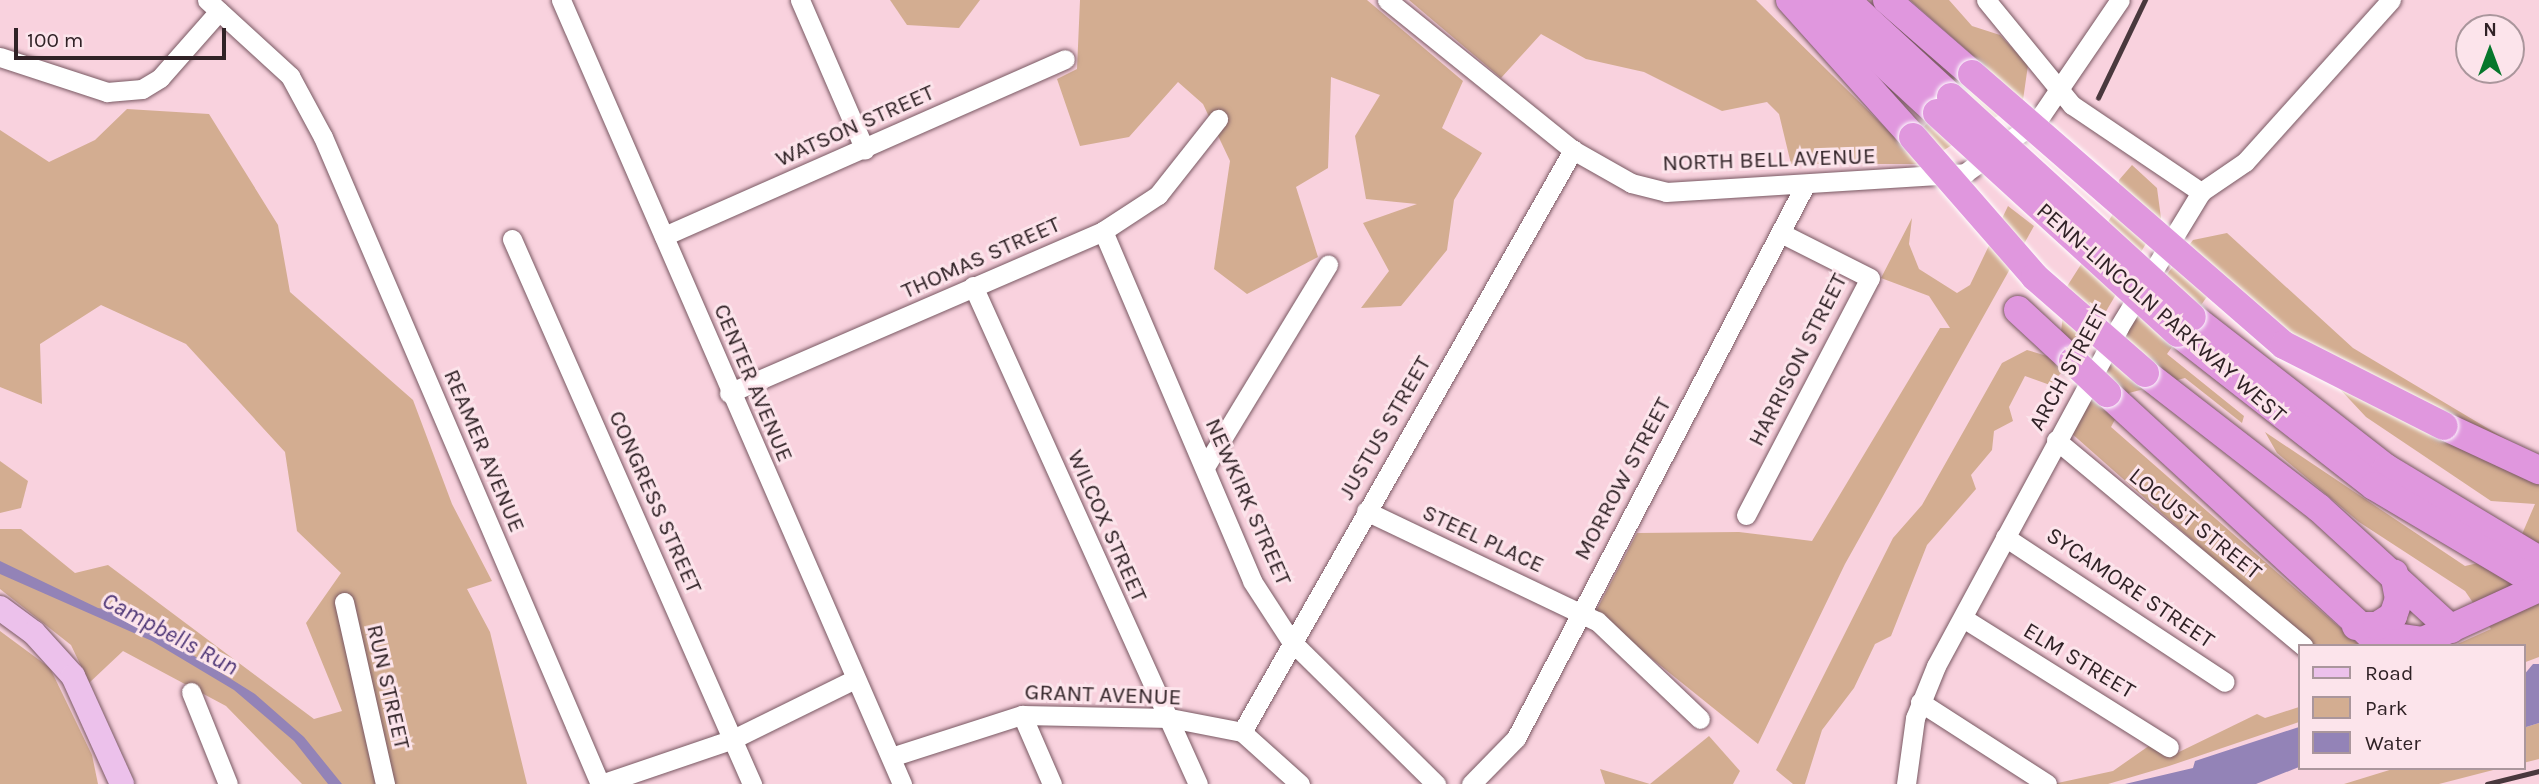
<!DOCTYPE html>
<style>
body{margin:0}
#map{position:relative;width:2539px;height:784px;overflow:hidden;background:#f9d2de;font-family:Karla,sans-serif}
div>[style]{position:absolute}
.green>*{inset:0;background:#d3ad91}
.water>*{inset:0;background:#9383b7}
.roads{filter:drop-shadow(0 0 2px #795963) drop-shadow(0 0 2px #795963)}
.minor>*{height:19px;margin:-9.5px;padding:0 9.5px;transform-origin:9.5px;border-radius:9.5px;background:#fff}
.major>*{height:24px;margin:-12px;padding:0 12px;transform-origin:12px;border-radius:12px;background:#ecc1eb}
.highway>*{height:28px;margin:-14px;padding:0 14px;transform-origin:14px;border-radius:14px;background:#e097de}
.rail>*{height:4.5px;margin:-2.25px;padding:0 2.25px;transform-origin:2.25px;border-radius:2.25px;background:#49383d}
.bridges{filter:drop-shadow(0 0 2px #fff) drop-shadow(0 0 2px #fff)}
.highway-bridge>*{height:28px;margin:-14px;padding:0 14px;transform-origin:14px;border-radius:14px;background:#e097de}
span{translate:-50% -50%;white-space:nowrap;text-align:center;line-height:1.15;-webkit-text-stroke:6px #fce4eb;paint-order:stroke}
.street-label{font-size:23px;color:#302226}
.water-label{font-size:24px;color:#4d3576;font-style:italic}
.legend{position:absolute;left:2298px;top:644px;width:228px;height:126px;box-sizing:border-box;background:#fce4eb;border:2px solid #aa969c;margin:0;padding:9px 12px;list-style:none;font-size:21px;color:#302226}
.legend li{display:flex;align-items:center;gap:14px;height:35px}
.legend b{width:35px;border:2px solid #aa969c}
.north{position:absolute;left:2455px;top:14px;width:70px;height:70px;box-sizing:border-box;background:#fce4eb;border:2px solid #aa969c;border-radius:50%;rotate:0deg;font-size:19px;font-weight:700;line-height:28px;text-align:center;color:#302226}
.north::after{content:'';display:block;margin:auto;width:24px;height:32px;background:#06772c;clip-path:polygon(50% 0,100% 100%,50% 72%,0 100%)}
.scale{position:absolute;left:14px;top:28px;width:212px;height:32px;box-sizing:border-box;border:4px solid #302226;border-top:0;padding-left:9px;font-size:21px;line-height:24px;white-space:nowrap;color:#302226;-webkit-text-stroke:5px #fce4eb;paint-order:stroke}
</style>
<div id="map">
<div class="green">
<div style="clip-path:polygon(890px 0,980px 0,959px 28px,907px 25px)"></div>
<div style="clip-path:polygon(1080px 0,1367px 0,1463px 81px,1442px 128px,1482px 153px,1454px 200px,1447px 250px,1401px 306px,1361px 308px,1389px 271px,1363px 223px,1417px 204px,1366px 199px,1355px 136px,1380px 95px,1331px 77px,1328px 168px,1296px 187px,1318px 257px,1247px 294px,1214px 269px,1230px 161px,1203px 104px,1178px 82px,1129px 137px,1080px 146px,1057px 79px,1077px 69px)"></div>
<div style="clip-path:polygon(1409px 0,1756px 0,1904px 146px,1986px 67px,1910px 0,1949px 0,1972px 26px,2000px 35px,2028px 65px,2023px 100px,1922px 164px,1791px 164px,1779px 114px,1767px 102px,1722px 111px,1644px 72px,1586px 59px,1541px 34px,1501px 78px)"></div>
<div style="clip-path:polygon(127px 109px,209px 114px,278px 225px,290px 292px,413px 400px,452px 504px,492px 581px,467px 589px,490px 632px,527px 784px,302px 784px,226px 706px,123px 651px,89px 683px,71px 645px,0 589px,0 529px,21px 529px,75px 573px,108px 565px,314px 719px,342px 711px,306px 623px,341px 573px,297px 531px,285px 452px,186px 344px,101px 305px,40px 344px,42px 404px,0 387px,0 130px,49px 162px,95px 140px)"></div>
<div style="clip-path:polygon(2132px 165px,2157px 188px,2161px 218px,2085px 347px,2050px 385px,2025px 376px,2009px 407px,2013px 421px,1994px 431px,1992px 450px,1971px 475px,1976px 489px,1927px 545px,1891px 636px,1875px 644px,1854px 688px,1822px 730px,1805px 784px,1793px 784px,1776px 770px,1893px 538px,1922px 505px,2002px 363px,2027px 350px,2047px 356px,2061px 332px,2066px 288px,2113px 214px,2119px 180px)"></div>
<div style="clip-path:polygon(2008px 206px,2034px 226px,1845px 564px,1758px 744px,1595px 613px,1637px 533px,1739px 532px,1812px 541px,1940px 328px,1950px 328px,1929px 296px,1881px 278px,1912px 218px,1909px 244px,1919px 269px,1957px 293px,1970px 285px)"></div>
<div style="clip-path:polygon(2227px 233px,2353px 348px,2539px 459px,2539px 657px,2523px 663px,2523px 646px,2453px 646px,2491px 629px,2465px 591px,2359px 522px,2277px 453px,2265px 432px,2465px 566px,2513px 555px,2535px 504px,2491px 501px,2366px 417px,2279px 324px,2228px 280px,2206px 298px,2167px 354px,2244px 416px,2242px 423px,2185px 378px,2129px 393px,2111px 427px,2361px 646px,2312px 646px,2070px 432px,2131px 322px,2193px 240px)"></div>
<div style="clip-path:polygon(0 461px,28px 481px,21px 508px,0 513px)"></div>
<div style="clip-path:polygon(0 631px,50px 668px,92px 755px,98px 784px,0 784px)"></div>
<div style="clip-path:polygon(2299px 707px,2299px 722px,2169px 766px,2108px 784px,2053px 784px,2113px 771px,2153px 743px,2177px 753px,2257px 714px,2265px 718px)"></div>
<div style="clip-path:polygon(2539px 723px,2539px 759px,2523px 763px,2523px 728px)"></div>
<div style="clip-path:polygon(1709px 736px,1740px 771px,1733px 784px,1650px 784px)"></div>
<div style="clip-path:polygon(2396px 768px,2501px 768px,2439px 784px,2344px 784px)"></div>
<div style="clip-path:polygon(1600px 769px,1650px 784px,1605px 784px)"></div>
</div>
<div class="water">
<div style="clip-path:polygon(0 561px,98px 608px,127px 614px,255px 694px,304px 737px,342px 784px,328px 784px,294px 741px,234px 690px,152px 641px,0 574px)"></div>
<div style="clip-path:polygon(2533px 664px,2539px 664px,2539px 723px,2523px 728px,2523px 676px)"></div>
<div style="clip-path:polygon(2299px 727px,2299px 767px,2256px 784px,2125px 784px,2193px 768px,2195px 761px)"></div>
</div>
<div class="roads">
<div class="minor">
<div style="left:207px;top:0;width:113px;rotate:42.5deg"></div>
<div style="left:290px;top:76px;width:69px;rotate:61.6deg"></div>
<div style="left:323px;top:137px;width:704px;rotate:66.82deg"></div>
<div style="left:561px;top:0;width:855px;rotate:66.49deg"></div>
<div style="left:800px;top:0;width:163px;rotate:66.6deg"></div>
<div style="left:1387px;top:0;width:239px;rotate:38.9deg"></div>
<div style="left:1573px;top:150px;width:67px;rotate:29.6deg"></div>
<div style="left:1631px;top:183px;width:36px;rotate:14deg"></div>
<div style="left:1666px;top:192px;width:300px;rotate:-3.6deg"></div>
<div style="left:1965px;top:173px;width:90px;rotate:-36deg"></div>
<div style="left:2038px;top:120px;width:145px;rotate:-55.7deg"></div>
<div style="left:1986px;top:0;width:136px;rotate:50.7deg"></div>
<div style="left:2072px;top:105px;width:156px;rotate:34deg"></div>
<div style="left:0;top:57px;width:113px;rotate:18.1deg"></div>
<div style="left:107px;top:92px;width:35px;rotate:-5deg"></div>
<div style="left:142px;top:89px;width:21px;rotate:-31deg"></div>
<div style="left:160px;top:78px;width:89px;rotate:-48.6deg"></div>
<div style="left:1103px;top:231px;width:380px;rotate:66.9deg"></div>
<div style="left:1252px;top:581px;width:72px;rotate:57deg"></div>
<div style="left:1291px;top:641px;width:204px;rotate:44.6deg"></div>
<div style="left:664px;top:236px;width:438px;rotate:-23.8deg"></div>
<div style="left:512px;top:239px;width:596px;rotate:66.23deg"></div>
<div style="left:973px;top:286px;width:546px;rotate:65.69deg"></div>
<div style="left:729px;top:393px;width:408px;rotate:-23.4deg"></div>
<div style="left:1103px;top:231px;width:66px;rotate:-33.2deg"></div>
<div style="left:1158px;top:195px;width:97px;rotate:-51.7deg"></div>
<div style="left:2056px;top:440px;width:322px;rotate:39.8deg"></div>
<div style="left:1205px;top:467px;width:237px;rotate:-58.7deg"></div>
<div style="left:1366px;top:511px;width:256px;rotate:25.5deg"></div>
<div style="left:1597px;top:621px;width:142px;rotate:43.6deg"></div>
<div style="left:1746px;top:515px;width:267px;rotate:-62.4deg"></div>
<div style="left:1870px;top:278px;width:100px;rotate:-153.2deg"></div>
<div style="left:2005px;top:537px;width:263px;rotate:33.4deg"></div>
<div style="left:344px;top:602px;width:187px;rotate:77.3deg"></div>
<div style="left:1963px;top:618px;width:243px;rotate:32.1deg"></div>
<div style="left:191px;top:692px;width:99px;rotate:68.1deg"></div>
<div style="left:1920px;top:702px;width:151px;rotate:32.8deg"></div>
<div style="left:1022px;top:715px;width:75px;rotate:66.5deg"></div>
<div style="left:1242px;top:732px;width:670px;rotate:-60.37deg"></div>
<div style="left:891px;top:757px;width:138px;rotate:-17.8deg"></div>
<div style="left:1022px;top:715px;width:148px;rotate:1.2deg"></div>
<div style="left:1170px;top:718px;width:73px;rotate:11deg"></div>
<div style="left:1242px;top:732px;width:78px;rotate:41.9deg"></div>
<div style="left:601px;top:784px;width:139px;rotate:-18.8deg"></div>
<div style="left:733px;top:739px;width:136px;rotate:-26.2deg"></div>
<div style="left:1471px;top:784px;width:64px;rotate:-45.6deg"></div>
<div style="left:1516px;top:738px;width:622px;rotate:-62.4deg"></div>
<div style="left:1906px;top:784px;width:67px;rotate:-82.2deg"></div>
<div style="left:1915px;top:718px;width:56px;rotate:-68deg"></div>
<div style="left:1936px;top:666px;width:385px;rotate:-61.6deg"></div>
<div style="left:2119px;top:327px;width:158px;rotate:-58.7deg"></div>
<div style="left:2201px;top:192px;width:53px;rotate:-34.3deg"></div>
<div style="left:2245px;top:162px;width:218px;rotate:-48deg"></div>
</div>
<div class="major">
<div style="left:0;top:608px;width:42px;rotate:36.3deg"></div>
<div style="left:34px;top:633px;width:58px;rotate:47.8deg"></div>
<div style="left:73px;top:676px;width:119px;rotate:65.6deg"></div>
</div>
<div class="highway">
<div style="left:1790px;top:0;width:184px;rotate:48.1deg"></div>
<div style="left:1815px;top:0;width:166px;rotate:42.8deg"></div>
<div style="left:1846px;top:0;width:143px;rotate:42.7deg"></div>
<div style="left:1887px;top:0;width:113px;rotate:41deg"></div>
<div style="left:2018px;top:310px;width:75px;rotate:42.8deg"></div>
<div style="left:2192px;top:317px;width:246px;rotate:37.9deg"></div>
<div style="left:2386px;top:468px;width:179px;rotate:31deg"></div>
<div style="left:2178px;top:333px;width:249px;rotate:38deg"></div>
<div style="left:2374px;top:486px;width:192px;rotate:30.7deg"></div>
<div style="left:2145px;top:373px;width:220px;rotate:37.8deg"></div>
<div style="left:2319px;top:508px;width:179px;rotate:42.5deg"></div>
<div style="left:2107px;top:393px;width:355px;rotate:42.6deg"></div>
<div style="left:2368px;top:633px;width:56px;rotate:8.3deg"></div>
<div style="left:2423px;top:641px;width:128px;rotate:-24.6deg"></div>
<div style="left:2444px;top:426px;width:105px;rotate:24.9deg"></div>
<div style="left:2356px;top:626px;width:21px"></div>
<div style="left:2377px;top:626px;width:19px;rotate:-32deg"></div>
<div style="left:2393px;top:616px;width:18px;rotate:-71deg"></div>
<div style="left:2399px;top:599px;width:26px;rotate:-101deg"></div>
</div>
</div>
<div class="rail">
<div style="left:2098px;top:98px;width:109px;rotate:-64.4deg"></div>
<div style="left:2487px;top:784px;width:54px;rotate:-14deg"></div>
</div>
<div class="bridges">
<div class="highway-bridge">
<div style="left:1972px;top:74px;width:413px;rotate:41deg"></div>
<div style="left:2284px;top:345px;width:179px;rotate:26.9deg"></div>
<div style="left:1951px;top:97px;width:326px;rotate:42.4deg"></div>
<div style="left:1937px;top:113px;width:326px;rotate:42.4deg"></div>
<div style="left:1913px;top:137px;width:186px;rotate:48.9deg"></div>
<div style="left:2035px;top:277px;width:146px;rotate:41.1deg"></div>
<div style="left:2073px;top:361px;width:47px;rotate:43.3deg"></div>
</div>
</div>
<div class="street-label">
<span style="left:855px;top:126px;rotate:-24deg">WATSON STREET</span>
<span style="left:1769px;top:160px;rotate:-2deg">NORTH BELL AVENUE</span>
<span style="left:981px;top:258px;rotate:-24deg">THOMAS STREET</span>
<span style="left:2161px;top:313px;rotate:41deg">PENN-LINCOLN PARKWAY WEST</span>
<span style="left:1798px;top:360px;rotate:-63deg">HARRISON STREET</span>
<span style="left:2069px;top:368px;rotate:-61deg">ARCH STREET</span>
<span style="left:753px;top:383px;rotate:67deg">CENTER AVENUE</span>
<span style="left:1385px;top:428px;rotate:-60deg">JUSTUS STREET</span>
<span style="left:484px;top:451px;rotate:67deg">REAMER AVENUE</span>
<span style="left:1623px;top:479px;rotate:-62deg">MORROW STREET</span>
<span style="left:655px;top:502px;rotate:66deg">CONGRESS STREET</span>
<span style="left:1248px;top:502px;rotate:66deg">NEWKIRK STREET</span>
<span style="left:2195px;top:524px;rotate:39deg">LOCUST STREET</span>
<span style="left:1107px;top:526px;rotate:66deg">WILCOX STREET</span>
<span style="left:1483px;top:539px;rotate:25deg">STEEL PLACE</span>
<span style="left:2130px;top:588px;rotate:34deg">SYCAMORE STREET</span>
<span style="left:2079px;top:661px;rotate:31deg">ELM STREET</span>
<span style="left:388px;top:687px;rotate:77deg">RUN STREET</span>
<span style="left:1103px;top:695px;rotate:2deg">GRANT AVENUE</span>
</div>
<div class="water-label">
<span style="left:170px;top:634px;rotate:28deg">Campbells Run</span>
</div>
<ul class="legend">
<li><b style="height:9px;background:#ecc1eb"></b>Road</li>
<li><b style="height:19px;background:#d3ad91"></b>Park</li>
<li><b style="height:19px;background:#9383b7"></b>Water</li>
</ul>
<div class="north">N</div>
<div class="scale">100 m</div>
</div>
